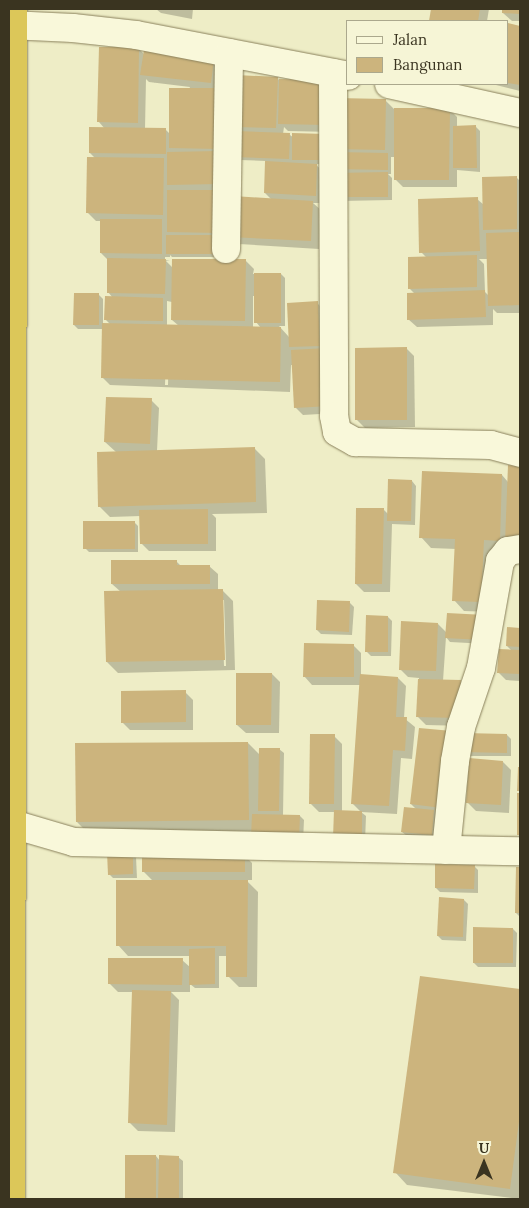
<!DOCTYPE html>
<style>
body{margin:0}
#map{position:relative;width:529px;height:1208px;overflow:hidden;background:#eeedc6;font-family:Lora,serif}
div>[style]{position:absolute}
.shadow>*{inset:0;background:#0003}
.building>*{inset:0;background:#ccb47d}
.roads{filter:drop-shadow(0 0 1px #8a815c) drop-shadow(0 0 1px #8a815c)}
.minor>*{height:28px;margin:-14px;padding:0 14px;transform-origin:14px;border-radius:14px;background:#f9f8da}
.highway>*{height:28px;margin:-14px;padding:0 14px;transform-origin:14px;border-radius:14px;background:#dcc759}
span{translate:-50% -50%;white-space:nowrap;text-align:center;line-height:1.15;-webkit-text-stroke:4px #f6f5d6;paint-order:stroke}
.frame{position:absolute;inset:0;border:10px solid #3a3420;pointer-events:none}
.legend{position:absolute;left:346px;top:20px;width:162px;height:65px;box-sizing:border-box;background:#f6f5d6;border:1px solid #aba88d;margin:0;padding:6px 9px;list-style:none;font-size:15px;color:#3a3420}
.legend li{display:flex;align-items:center;gap:10px;height:25px}
.legend b{width:25px;border:1px solid #aba88d}
.north{position:absolute;left:459px;top:1138px;width:50px;height:50px;-webkit-text-stroke:4px #f6f5d6;paint-order:stroke;rotate:0deg;font-size:14px;font-weight:700;line-height:20px;text-align:center;color:#3a3420}
.north::after{content:'';display:block;margin:auto;width:18px;height:22px;background:#3a3420;clip-path:polygon(50% 0,100% 100%,50% 72%,0 100%)}
</style>
<div id="map">
<div class="shadow">
<div style="clip-path:polygon(156px 9px,193px 9px,192px 19px,161px 13px)"></div>
<div style="clip-path:polygon(433px 9px,489px 9px,487px 21px,431px 21px)"></div>
<div style="clip-path:polygon(504px 9px,520px 9px,520px 21px,512px 21px,503px 13px)"></div>
<div style="clip-path:polygon(508px 25px,520px 27px,520px 91px,492px 84px,508px 84px)"></div>
<div style="clip-path:polygon(evenodd,138px 48px,144px 54px,214px 60px,222px 68px,222px 257px,172px 257px,170px 255px,170px 257px,165px 257px,165px 260px,170px 261px,166px 261px,173px 268px,245px 260px,254px 269px,253px 274px,281px 274px,285px 278px,285px 326px,279px 326px,289px 337px,317px 303px,321px 307px,337px 413px,303px 415px,295px 407px,293px 365px,291px 365px,290px 392px,110px 385px,102px 377px,103px 329px,78px 329px,74px 325px,99px 295px,103px 299px,103px 325px,110px 324px,105px 319px,113px 298px,108px 292px,108px 260px,101px 253px,102px 221px,96px 221px,88px 213px,95px 158px,90px 153px,105px 129px,99px 122px,138px 48px,146px 79px,149px 82px,190px 87px,170px 134px,165px 129px,145px 129px,146px 79px,138px 48px,253px 296px,256px 296px,256px 322px,261px 328px,253px 328px,253px 296px,138px 48px,167px 301px,172px 302px,172px 320px,179px 326px,167px 326px,167px 301px,138px 48px,167px 332px,169px 332px,168px 385px,165px 385px,167px 332px)"></div>
<div style="clip-path:polygon(277px 78px,333px 132px,288px 131px,284px 127px,283px 134px,290px 135px,328px 164px,315px 164px,325px 173px,324px 203px,313px 203px,321px 210px,319px 249px,239px 244px,231px 236px,272px 200px,265px 193px,266px 161px,240px 160px,235px 126px)"></div>
<div style="clip-path:polygon(385px 100px,394px 109px,449px 109px,457px 117px,457px 127px,476px 127px,480px 131px,480px 172px,457px 170px,457px 187px,403px 187px,395px 179px,395px 157px,391px 157px,391px 174px,388px 174px,392px 178px,392px 200px,341px 201px,337px 153px)"></div>
<div style="clip-path:polygon(evenodd,516px 177px,520px 181px,520px 313px,497px 313px,493px 309px,493px 325px,417px 327px,408px 319px,415px 294px,410px 289px,426px 257px,421px 252px,477px 199px,484px 205px,516px 177px,479px 259px,488px 259px,489px 296px,485px 292px,484px 264px,479px 259px)"></div>
<div style="clip-path:polygon(406px 348px,414px 356px,415px 427px,365px 428px,357px 420px)"></div>
<div style="clip-path:polygon(151px 400px,159px 408px,157px 451px,255px 449px,265px 459px,267px 513px,212px 514px,216px 518px,216px 551px,149px 551px,141px 543px,141px 516px,110px 517px,99px 506px,116px 452px,105px 442px)"></div>
<div style="clip-path:polygon(509px 466px,520px 467px,520px 550px,492px 612px,464px 611px,454px 600px,456px 549px,431px 548px,421px 537px,502px 475px,508px 482px)"></div>
<div style="clip-path:polygon(412px 481px,416px 486px,415px 525px,392px 524px,390px 592px,364px 592px,356px 584px,384px 510px,388px 514px)"></div>
<div style="clip-path:polygon(134px 522px,138px 526px,138px 552px,89px 552px,85px 548px)"></div>
<div style="clip-path:polygon(evenodd,176px 561px,181px 566px,209px 566px,218px 574px,218px 590px,222px 590px,233px 601px,235px 670px,118px 673px,107px 662px,121px 592px,112px 584px,176px 561px,222px 600px,224px 600px,226px 666px,224px 666px,222px 600px)"></div>
<div style="clip-path:polygon(349px 602px,354px 607px,352px 635px,321px 634px,317px 630px)"></div>
<div style="clip-path:polygon(485px 616px,487px 644px,450px 642px,446px 637px,443px 681px,460px 681px,468px 689px,467px 726px,426px 725px,418px 717px,419px 678px,408px 677px,400px 669px,438px 624px,447px 633px)"></div>
<div style="clip-path:polygon(388px 617px,392px 621px,391px 656px,371px 656px,366px 651px)"></div>
<div style="clip-path:polygon(508px 629px,520px 630px,520px 681px,506px 680px,498px 672px,512px 651px,507px 646px)"></div>
<div style="clip-path:polygon(353px 645px,361px 653px,361px 676px,398px 678px,406px 686px,404px 718px,415px 727px,412px 759px,401px 758px,397px 814px,361px 812px,366px 816px,365px 842px,335px 812px,319px 812px,310px 803px,334px 736px,342px 744px,342px 811px,361px 812px,352px 803px,360px 685px,312px 685px,304px 676px)"></div>
<div style="clip-path:polygon(272px 674px,280px 682px,279px 733px,246px 733px,237px 725px)"></div>
<div style="clip-path:polygon(185px 692px,193px 700px,193px 730px,130px 730px,122px 722px)"></div>
<div style="clip-path:polygon(420px 729px,450px 816px,435px 839px,407px 836px,402px 832px,417px 810px,411px 804px)"></div>
<div style="clip-path:polygon(466px 734px,507px 735px,511px 739px,511px 756px,470px 756px)"></div>
<div style="clip-path:polygon(248px 743px,260px 755px,279px 749px,284px 753px,283px 816px,300px 816px,304px 820px,303px 842px,253px 831px,88px 833px,77px 822px)"></div>
<div style="clip-path:polygon(503px 762px,511px 770px,509px 813px,476px 811px,468px 803px)"></div>
<div style="clip-path:polygon(132px 853px,136px 857px,137px 878px,113px 878px,109px 874px)"></div>
<div style="clip-path:polygon(244px 855px,252px 863px,252px 880px,246px 880px,258px 892px,257px 987px,239px 987px,228px 976px,228px 956px,219px 956px,219px 988px,195px 988px,190px 984px,190px 992px,171px 992px,179px 1000px,175px 1132px,138px 1131px,130px 1123px,133px 992px,118px 992px,110px 984px,182px 960px,191px 968px,191px 956px,128px 956px,118px 945px,153px 881px,143px 871px)"></div>
<div style="clip-path:polygon(474px 866px,478px 870px,478px 893px,440px 892px,436px 888px)"></div>
<div style="clip-path:polygon(517px 868px,520px 868px,520px 917px,516px 913px)"></div>
<div style="clip-path:polygon(464px 900px,468px 904px,466px 941px,442px 940px,438px 936px)"></div>
<div style="clip-path:polygon(513px 929px,517px 933px,516px 967px,478px 967px,474px 963px)"></div>
<div style="clip-path:polygon(520px 944px,520px 968px,519px 967px)"></div>
<div style="clip-path:polygon(421px 977px,520px 990px,520px 1199px,407px 1185px,395px 1172px)"></div>
<div style="clip-path:polygon(126px 1156px,156px 1156px,160px 1161px,178px 1157px,183px 1161px,183px 1199px,126px 1199px)"></div>
</div>
<div class="building">
<div style="clip-path:polygon(431px 9px,480px 9px,478px 21px,429px 21px)"></div>
<div style="clip-path:polygon(502px 9px,520px 9px,520px 14px,502px 13px)"></div>
<div style="clip-path:polygon(508px 23px,520px 26px,520px 85px,508px 83px)"></div>
<div style="clip-path:polygon(99px 47px,139px 47px,138px 123px,97px 122px)"></div>
<div style="clip-path:polygon(144px 50px,214px 59px,211px 83px,140px 75px)"></div>
<div style="clip-path:polygon(236px 75px,278px 77px,276px 128px,234px 127px)"></div>
<div style="clip-path:polygon(279px 79px,326px 80px,326px 125px,278px 124px)"></div>
<div style="clip-path:polygon(169px 88px,220px 88px,219px 149px,169px 148px)"></div>
<div style="clip-path:polygon(336px 98px,386px 99px,385px 150px,335px 149px)"></div>
<div style="clip-path:polygon(394px 108px,450px 108px,449px 180px,394px 180px)"></div>
<div style="clip-path:polygon(476px 125px,477px 168px,453px 168px,453px 126px)"></div>
<div style="clip-path:polygon(89px 127px,166px 128px,166px 154px,89px 153px)"></div>
<div style="clip-path:polygon(236px 131px,290px 133px,289px 159px,234px 157px)"></div>
<div style="clip-path:polygon(292px 133px,325px 134px,324px 160px,292px 160px)"></div>
<div style="clip-path:polygon(219px 151px,219px 184px,167px 185px,167px 152px)"></div>
<div style="clip-path:polygon(336px 152px,388px 153px,388px 170px,335px 169px)"></div>
<div style="clip-path:polygon(87px 157px,164px 158px,163px 215px,86px 213px)"></div>
<div style="clip-path:polygon(265px 161px,317px 164px,316px 196px,264px 193px)"></div>
<div style="clip-path:polygon(388px 172px,388px 197px,335px 197px,335px 173px)"></div>
<div style="clip-path:polygon(517px 176px,517px 229px,483px 230px,482px 177px)"></div>
<div style="clip-path:polygon(167px 190px,219px 190px,219px 233px,167px 232px)"></div>
<div style="clip-path:polygon(233px 196px,313px 201px,311px 241px,230px 237px)"></div>
<div style="clip-path:polygon(478px 197px,480px 251px,419px 253px,418px 199px)"></div>
<div style="clip-path:polygon(100px 219px,162px 219px,162px 254px,100px 253px)"></div>
<div style="clip-path:polygon(520px 232px,520px 305px,488px 306px,486px 233px)"></div>
<div style="clip-path:polygon(166px 235px,219px 235px,219px 254px,166px 254px)"></div>
<div style="clip-path:polygon(477px 255px,477px 287px,408px 289px,408px 257px)"></div>
<div style="clip-path:polygon(107px 258px,166px 259px,165px 294px,107px 293px)"></div>
<div style="clip-path:polygon(172px 259px,246px 259px,245px 321px,171px 320px)"></div>
<div style="clip-path:polygon(254px 273px,281px 273px,281px 323px,254px 323px)"></div>
<div style="clip-path:polygon(485px 290px,486px 317px,407px 320px,407px 293px)"></div>
<div style="clip-path:polygon(74px 293px,99px 293px,99px 325px,73px 325px)"></div>
<div style="clip-path:polygon(105px 296px,163px 298px,163px 321px,104px 320px)"></div>
<div style="clip-path:polygon(318px 301px,320px 346px,289px 347px,287px 303px)"></div>
<div style="clip-path:polygon(102px 323px,281px 327px,280px 382px,101px 378px)"></div>
<div style="clip-path:polygon(407px 347px,407px 420px,355px 420px,355px 348px)"></div>
<div style="clip-path:polygon(327px 348px,330px 406px,294px 408px,291px 350px)"></div>
<div style="clip-path:polygon(106px 397px,152px 398px,150px 444px,104px 442px)"></div>
<div style="clip-path:polygon(255px 447px,256px 502px,98px 507px,97px 452px)"></div>
<div style="clip-path:polygon(508px 465px,520px 466px,520px 543px,505px 543px)"></div>
<div style="clip-path:polygon(422px 471px,502px 474px,500px 541px,484px 540px,481px 602px,452px 601px,455px 539px,419px 538px)"></div>
<div style="clip-path:polygon(388px 479px,412px 480px,411px 521px,387px 521px)"></div>
<div style="clip-path:polygon(356px 508px,384px 508px,382px 584px,355px 584px)"></div>
<div style="clip-path:polygon(208px 509px,208px 544px,140px 544px,139px 510px)"></div>
<div style="clip-path:polygon(83px 521px,135px 521px,135px 549px,83px 549px)"></div>
<div style="clip-path:polygon(111px 560px,177px 560px,177px 565px,210px 565px,210px 584px,111px 584px)"></div>
<div style="clip-path:polygon(223px 589px,225px 660px,106px 662px,104px 591px)"></div>
<div style="clip-path:polygon(317px 600px,350px 601px,349px 632px,316px 630px)"></div>
<div style="clip-path:polygon(447px 613px,485px 615px,483px 640px,445px 638px)"></div>
<div style="clip-path:polygon(366px 615px,388px 616px,388px 652px,365px 652px)"></div>
<div style="clip-path:polygon(401px 621px,438px 623px,436px 671px,399px 670px)"></div>
<div style="clip-path:polygon(507px 627px,520px 628px,520px 647px,506px 646px)"></div>
<div style="clip-path:polygon(304px 643px,354px 644px,354px 677px,303px 677px)"></div>
<div style="clip-path:polygon(499px 649px,520px 650px,520px 674px,497px 673px)"></div>
<div style="clip-path:polygon(236px 673px,272px 673px,271px 725px,236px 725px)"></div>
<div style="clip-path:polygon(360px 674px,398px 677px,396px 717px,407px 717px,405px 751px,393px 750px,389px 806px,351px 804px)"></div>
<div style="clip-path:polygon(418px 679px,461px 680px,460px 718px,416px 717px)"></div>
<div style="clip-path:polygon(186px 690px,186px 722px,121px 723px,121px 691px)"></div>
<div style="clip-path:polygon(419px 728px,452px 731px,442px 808px,410px 804px)"></div>
<div style="clip-path:polygon(464px 733px,507px 734px,507px 753px,464px 752px)"></div>
<div style="clip-path:polygon(310px 734px,335px 734px,334px 804px,309px 804px)"></div>
<div style="clip-path:polygon(248px 742px,249px 820px,76px 822px,75px 743px)"></div>
<div style="clip-path:polygon(259px 748px,280px 748px,279px 811px,258px 811px)"></div>
<div style="clip-path:polygon(469px 758px,503px 761px,501px 805px,466px 803px)"></div>
<div style="clip-path:polygon(518px 767px,520px 767px,520px 791px,517px 791px)"></div>
<div style="clip-path:polygon(517px 793px,520px 793px,520px 835px,517px 835px)"></div>
<div style="clip-path:polygon(404px 807px,434px 810px,432px 835px,401px 832px)"></div>
<div style="clip-path:polygon(334px 810px,362px 811px,362px 839px,333px 838px)"></div>
<div style="clip-path:polygon(252px 814px,300px 815px,299px 839px,251px 837px)"></div>
<div style="clip-path:polygon(107px 852px,133px 852px,133px 874px,108px 875px)"></div>
<div style="clip-path:polygon(142px 853px,245px 854px,245px 872px,142px 872px)"></div>
<div style="clip-path:polygon(435px 864px,475px 865px,474px 889px,435px 888px)"></div>
<div style="clip-path:polygon(516px 867px,520px 867px,520px 913px,515px 913px)"></div>
<div style="clip-path:polygon(116px 880px,248px 880px,247px 977px,226px 977px,226px 946px,116px 946px)"></div>
<div style="clip-path:polygon(439px 897px,464px 899px,463px 937px,437px 936px)"></div>
<div style="clip-path:polygon(473px 927px,513px 928px,513px 963px,473px 963px)"></div>
<div style="clip-path:polygon(215px 948px,215px 984px,189px 985px,189px 949px)"></div>
<div style="clip-path:polygon(108px 958px,183px 958px,182px 985px,108px 984px)"></div>
<div style="clip-path:polygon(420px 976px,520px 989px,520px 1114px,510px 1189px,393px 1173px)"></div>
<div style="clip-path:polygon(132px 990px,171px 991px,167px 1125px,128px 1123px)"></div>
<div style="clip-path:polygon(125px 1155px,156px 1155px,156px 1199px,125px 1199px)"></div>
<div style="clip-path:polygon(159px 1155px,179px 1156px,179px 1199px,158px 1199px)"></div>
</div>
<div class="roads">
<div class="minor">
<div style="left:9px;top:25px;width:64px;rotate:2.7deg"></div>
<div style="left:73px;top:28px;width:63px;rotate:6.3deg"></div>
<div style="left:136px;top:35px;width:216px;rotate:10.9deg"></div>
<div style="left:333px;top:73px;width:343px;rotate:89.8deg"></div>
<div style="left:334px;top:416px;width:16px;rotate:79deg"></div>
<div style="left:337px;top:432px;width:21px;rotate:29deg"></div>
<div style="left:355px;top:442px;width:136px;rotate:1.3deg"></div>
<div style="left:491px;top:445px;width:30px;rotate:15deg"></div>
<div style="left:389px;top:84px;width:134px;rotate:12.5deg"></div>
<div style="left:226px;top:249px;width:196px;rotate:-89.1deg"></div>
<div style="left:9px;top:823px;width:68px;rotate:16.3deg"></div>
<div style="left:74px;top:842px;width:446px;rotate:1.2deg"></div>
<div style="left:446px;top:850px;width:89px;rotate:-84.2deg"></div>
<div style="left:455px;top:761px;width:35px;rotate:-80deg"></div>
<div style="left:461px;top:727px;width:62px;rotate:-71.3deg"></div>
<div style="left:481px;top:668px;width:109px;rotate:-79.9deg"></div>
<div style="left:500px;top:561px;width:13px;rotate:-51deg"></div>
<div style="left:508px;top:551px;width:12px;rotate:-9deg"></div>
</div>
<div class="highway">
<div style="left:11px;top:1199px;width:1190px;rotate:-89.9deg"></div>
</div>
</div>
<div class="frame"></div>
<ul class="legend">
<li><b style="height:6px;background:#f9f8da"></b>Jalan</li>
<li><b style="height:14px;background:#ccb47d"></b>Bangunan</li>
</ul>
<div class="north">U</div>
</div>
